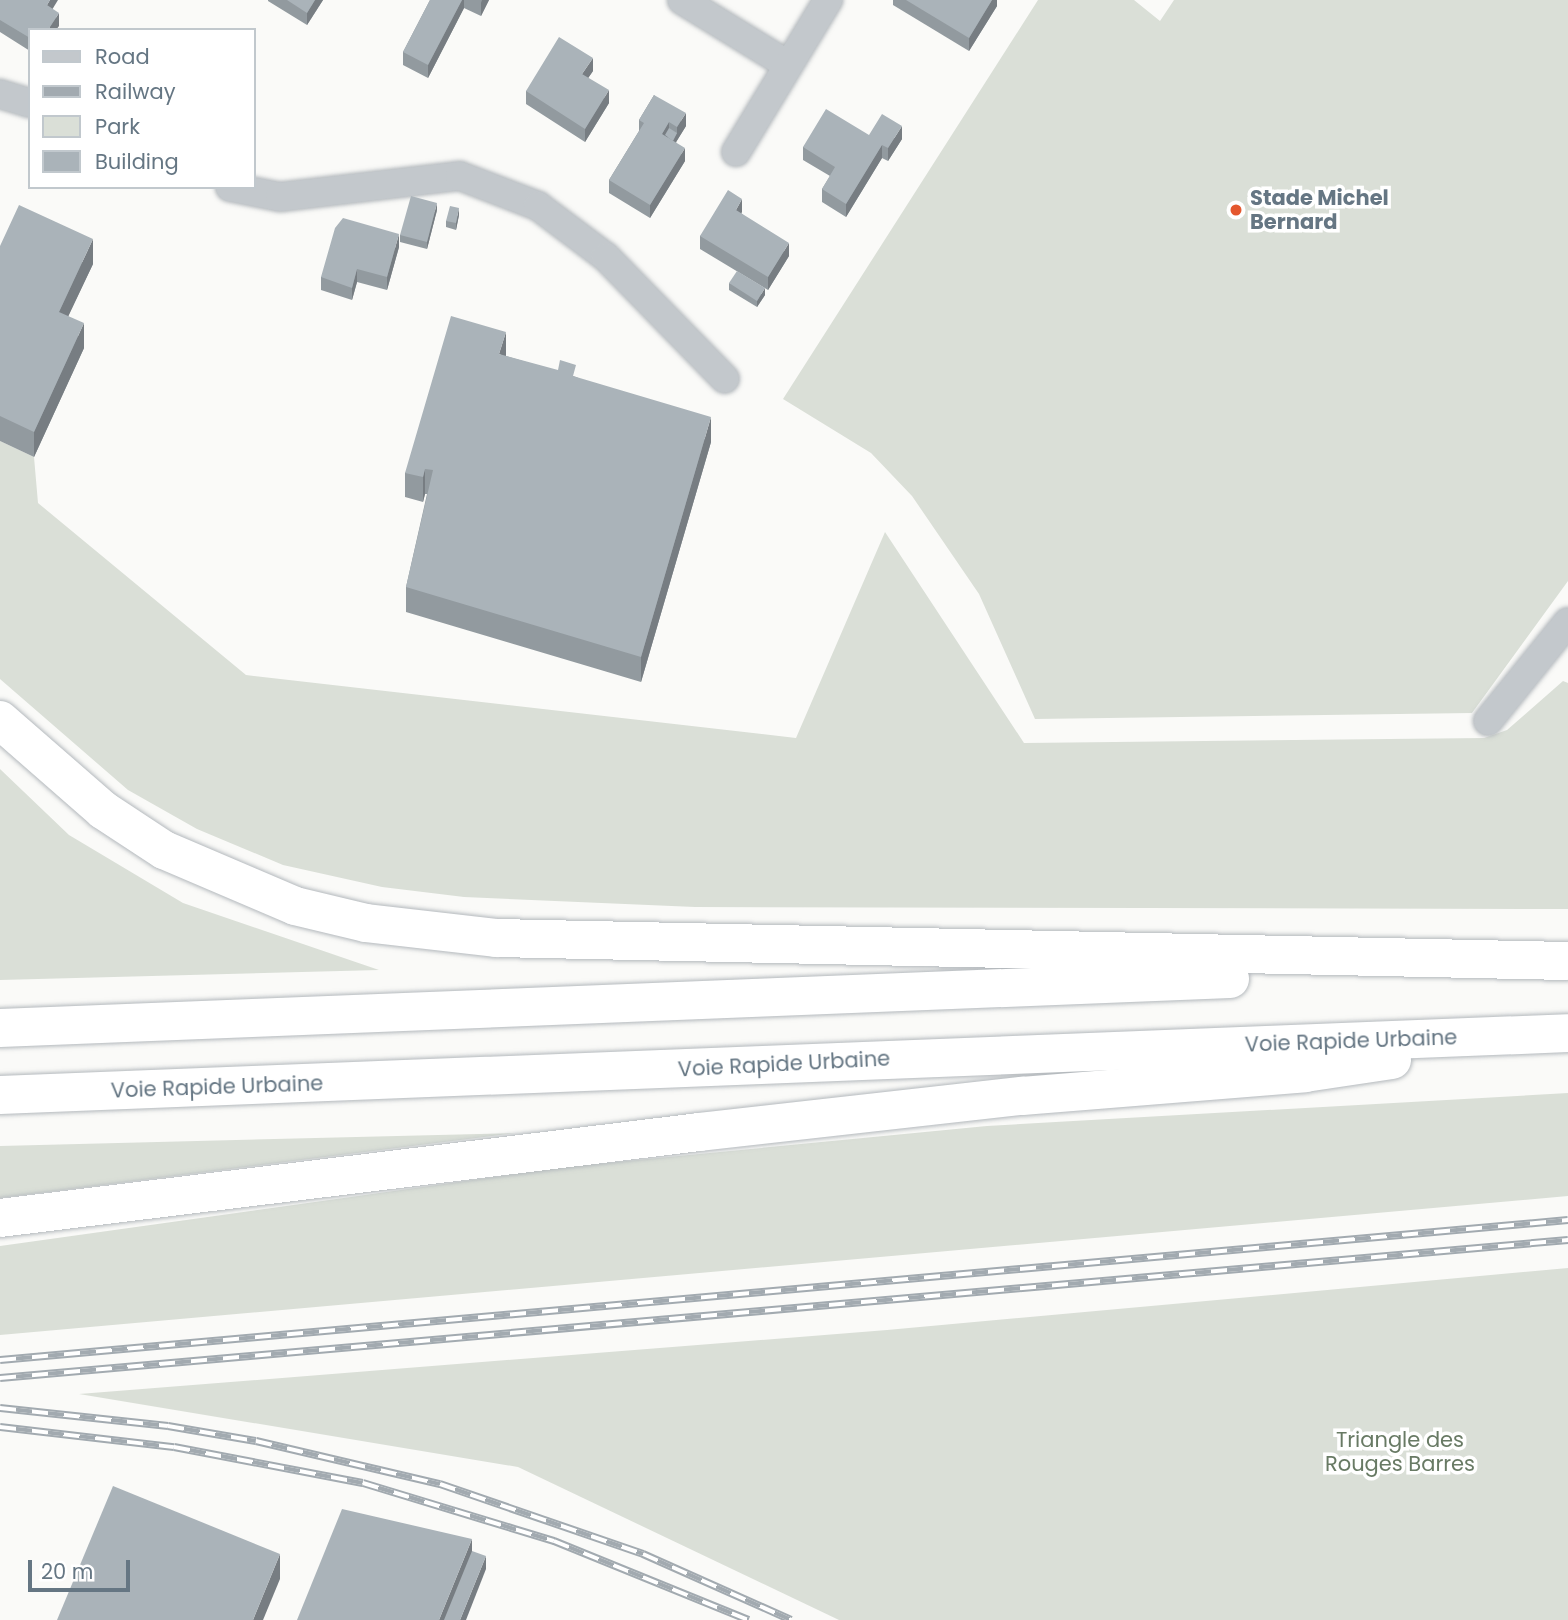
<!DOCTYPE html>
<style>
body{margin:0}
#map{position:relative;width:1568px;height:1620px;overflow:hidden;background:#fafaf8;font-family:Poppins,sans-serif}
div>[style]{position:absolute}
.green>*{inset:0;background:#dadfd7}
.roads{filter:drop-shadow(0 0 2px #b4b9bd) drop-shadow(0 0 2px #b4b9bd)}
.street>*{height:28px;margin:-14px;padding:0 14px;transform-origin:14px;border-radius:14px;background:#c3c8cc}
.highway>*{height:38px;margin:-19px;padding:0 19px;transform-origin:19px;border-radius:19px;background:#fff}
.rail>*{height:8px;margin-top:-4px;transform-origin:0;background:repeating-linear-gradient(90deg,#fff 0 16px,#a2aab0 0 32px);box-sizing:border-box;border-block:2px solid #a2aab0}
.wall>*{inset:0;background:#929a9f}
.shaded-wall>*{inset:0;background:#777d82}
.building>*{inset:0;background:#aab3b9}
.dots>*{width:19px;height:19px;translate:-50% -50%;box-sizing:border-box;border:4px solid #fff;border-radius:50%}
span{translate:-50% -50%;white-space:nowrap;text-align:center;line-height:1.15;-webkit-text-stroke:7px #fff;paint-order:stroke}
.poi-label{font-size:21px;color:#657683;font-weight:700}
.left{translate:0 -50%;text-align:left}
.street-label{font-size:21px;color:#657683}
.park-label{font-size:21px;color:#687a64}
.legend{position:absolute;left:28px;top:28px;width:228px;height:161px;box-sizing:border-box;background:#fff;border:2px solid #c1c8cd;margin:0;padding:9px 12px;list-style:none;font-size:21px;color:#657683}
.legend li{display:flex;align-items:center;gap:14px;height:35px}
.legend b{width:35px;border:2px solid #c1c8cd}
.scale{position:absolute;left:28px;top:1560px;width:102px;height:32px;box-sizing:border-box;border:4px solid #657683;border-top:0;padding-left:9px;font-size:21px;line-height:24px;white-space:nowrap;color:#657683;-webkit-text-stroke:5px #fff;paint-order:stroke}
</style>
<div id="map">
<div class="green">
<div style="clip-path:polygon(1038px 0,1134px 0,1160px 21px,1174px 0,1568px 0,1568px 581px,1472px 713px,1035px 719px,979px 594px,912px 496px,871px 453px,783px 399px)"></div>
<div style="clip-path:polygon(0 441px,34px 457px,38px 503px,246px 675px,796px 738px,885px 532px,1024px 743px,1484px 738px,1507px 730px,1563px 681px,1568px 683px,1568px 909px,695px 907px,464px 897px,382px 887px,283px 865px,197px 829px,128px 790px,0 679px)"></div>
<div style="clip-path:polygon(0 769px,69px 835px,183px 903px,379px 970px,0 980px)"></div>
<div style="clip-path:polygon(1568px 1093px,1568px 1196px,0 1335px,0 1246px,565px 1167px,987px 1126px)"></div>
<div style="clip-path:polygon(515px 1133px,0 1198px,0 1146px)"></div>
<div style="clip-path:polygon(1568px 1268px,1568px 1620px,839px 1620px,518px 1467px,79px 1394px,887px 1330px)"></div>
</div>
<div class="roads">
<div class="street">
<div style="left:682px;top:0;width:124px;rotate:31.5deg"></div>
<div style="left:0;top:94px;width:31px;rotate:17deg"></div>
<div style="left:736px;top:152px;width:178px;rotate:-58.8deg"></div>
<div style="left:230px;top:187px;width:51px;rotate:11.3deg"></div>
<div style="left:280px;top:197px;width:181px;rotate:-6.7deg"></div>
<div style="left:460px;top:176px;width:84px;rotate:21deg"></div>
<div style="left:538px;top:206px;width:85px;rotate:36.9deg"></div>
<div style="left:606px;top:257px;width:170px;rotate:45.7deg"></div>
<div style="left:1488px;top:721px;width:127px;rotate:-51.1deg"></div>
</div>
<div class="highway">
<div style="left:0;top:720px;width:137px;rotate:41.1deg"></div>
<div style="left:103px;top:810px;width:73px;rotate:33.3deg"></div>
<div style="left:164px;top:850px;width:142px;rotate:23.1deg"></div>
<div style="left:295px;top:906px;width:73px;rotate:13.5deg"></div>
<div style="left:366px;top:923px;width:131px;rotate:6.6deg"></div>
<div style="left:496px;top:938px;width:1072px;rotate:1.23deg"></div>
<div style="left:0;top:1028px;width:1231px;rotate:-2.28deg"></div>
<div style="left:0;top:1095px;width:1569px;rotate:-2.26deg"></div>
<div style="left:0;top:1218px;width:704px;rotate:-7.01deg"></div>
<div style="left:699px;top:1132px;width:325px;rotate:-6.4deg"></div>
<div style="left:1022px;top:1096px;width:284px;rotate:-4.6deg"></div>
<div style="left:1305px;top:1073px;width:88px;rotate:-8.5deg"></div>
</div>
</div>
<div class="rail">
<div style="left:0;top:1360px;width:1574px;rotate:-5.1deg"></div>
<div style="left:0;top:1378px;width:1574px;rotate:-5.03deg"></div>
<div style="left:0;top:1408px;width:169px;rotate:6.1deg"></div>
<div style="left:168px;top:1426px;width:89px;rotate:9.7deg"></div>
<div style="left:256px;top:1441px;width:189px;rotate:13.2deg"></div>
<div style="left:440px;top:1484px;width:215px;rotate:19deg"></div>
<div style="left:643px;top:1554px;width:162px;rotate:24deg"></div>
<div style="left:0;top:1427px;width:175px;rotate:6.6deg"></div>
<div style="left:174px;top:1447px;width:192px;rotate:10.8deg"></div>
<div style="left:363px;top:1483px;width:200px;rotate:16.9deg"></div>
<div style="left:554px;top:1541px;width:210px;rotate:22.1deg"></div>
</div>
<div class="wall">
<div style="clip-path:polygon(0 0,52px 9px,59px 26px,30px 30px,30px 51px,0 32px)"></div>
<div style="clip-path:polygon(268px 0,323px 0,307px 25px,268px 1px)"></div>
<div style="clip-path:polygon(430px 0,489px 0,481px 16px,464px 8px,428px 78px,403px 65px,403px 52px)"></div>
<div style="clip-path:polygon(893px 0,997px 0,997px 6px,969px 51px,893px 5px)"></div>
<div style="clip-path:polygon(593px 71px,588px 78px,609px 103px,585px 142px,526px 104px,526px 91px)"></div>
<div style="clip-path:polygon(654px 95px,686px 126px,676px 142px,685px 161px,650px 218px,609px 193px,609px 180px,639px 131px,639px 120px)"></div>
<div style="clip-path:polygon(869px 135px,902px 139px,888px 161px,882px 158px,846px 217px,822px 202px,822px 189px,830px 176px,803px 160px,803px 147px)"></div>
<div style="clip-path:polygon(437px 210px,427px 249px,400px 242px,400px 235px)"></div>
<div style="clip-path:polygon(742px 212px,741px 213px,789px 256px,768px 290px,700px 249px,700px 236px)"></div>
<div style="clip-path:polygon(459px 215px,456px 230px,446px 227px,446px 221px)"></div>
<div style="clip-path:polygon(0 246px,93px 264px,68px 316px,84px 348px,34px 457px,0 441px)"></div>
<div style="clip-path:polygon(399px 247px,387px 290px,357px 282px,352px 300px,321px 290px,321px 277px)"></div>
<div style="clip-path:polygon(729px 283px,765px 295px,757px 307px,729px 290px)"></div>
<div style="clip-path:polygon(506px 356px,576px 377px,711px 442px,641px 682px,406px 612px,406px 587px,427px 494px,425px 494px,423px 502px,405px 497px,405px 473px)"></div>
</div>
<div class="shaded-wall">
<div style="clip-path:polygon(50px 0,58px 0,47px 18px,47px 5px)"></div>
<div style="clip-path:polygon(315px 0,323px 0,307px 25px,307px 13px)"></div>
<div style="clip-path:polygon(462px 0,464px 0,464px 8px,428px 78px,428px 65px)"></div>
<div style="clip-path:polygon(482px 0,489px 0,481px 16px,481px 3px)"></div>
<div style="clip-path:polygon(992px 0,997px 0,997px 6px,969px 51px,969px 38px)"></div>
<div style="clip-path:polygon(59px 13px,59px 26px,56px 30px,48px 30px)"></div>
<div style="clip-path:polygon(593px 58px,593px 71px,582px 87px,582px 74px)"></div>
<div style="clip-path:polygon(609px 90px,609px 103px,585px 142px,585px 129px)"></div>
<div style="clip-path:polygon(686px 113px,686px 126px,670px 152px,670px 145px,677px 133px,677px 127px)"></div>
<div style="clip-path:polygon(669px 122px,669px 135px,665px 142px,662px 134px)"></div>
<div style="clip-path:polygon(902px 126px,902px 139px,888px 161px,888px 148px)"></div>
<div style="clip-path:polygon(882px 145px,882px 158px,846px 217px,846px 204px)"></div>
<div style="clip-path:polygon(685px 148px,685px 161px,650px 218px,650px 205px)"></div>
<div style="clip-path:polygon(742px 199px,742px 212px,736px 223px,736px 210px)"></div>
<div style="clip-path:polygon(437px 203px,437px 210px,427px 249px,427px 242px)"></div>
<div style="clip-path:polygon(459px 208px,459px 215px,456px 230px,456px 223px)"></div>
<div style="clip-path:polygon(399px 234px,399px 247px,387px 290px,387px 277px)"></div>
<div style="clip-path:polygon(93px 239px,93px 264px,59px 336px,59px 312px)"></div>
<div style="clip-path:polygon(789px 243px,789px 256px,768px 290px,768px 277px)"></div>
<div style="clip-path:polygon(357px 269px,357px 282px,352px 300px,352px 288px)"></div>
<div style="clip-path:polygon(765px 288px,765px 295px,757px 307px,757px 301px)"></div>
<div style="clip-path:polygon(84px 323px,84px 348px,34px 457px,34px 432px)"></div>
<div style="clip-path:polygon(506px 332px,506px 357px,499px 354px)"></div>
<div style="clip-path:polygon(711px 417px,711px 442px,641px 682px,641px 657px)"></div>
<div style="clip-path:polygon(425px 469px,425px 494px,423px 502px,423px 477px)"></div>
<div style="clip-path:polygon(472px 1539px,472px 1564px,449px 1620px,439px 1620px)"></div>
<div style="clip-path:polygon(280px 1554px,280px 1579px,263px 1620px,253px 1620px)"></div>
<div style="clip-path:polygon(486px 1556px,486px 1569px,466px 1620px,460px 1620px)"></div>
</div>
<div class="building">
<div style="clip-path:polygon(0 0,50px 0,47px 5px,59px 13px,48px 30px,30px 30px,30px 38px,0 20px)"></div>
<div style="clip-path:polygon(287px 0,315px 0,307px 13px)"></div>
<div style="clip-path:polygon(430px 0,462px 0,428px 65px,403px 52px)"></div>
<div style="clip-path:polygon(906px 0,992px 0,969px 38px)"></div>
<div style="clip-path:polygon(559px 37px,593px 58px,582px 74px,609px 90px,585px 129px,526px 91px)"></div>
<div style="clip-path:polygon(654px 95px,686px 113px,677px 127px,669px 122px,662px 134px,685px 148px,650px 205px,609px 180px,644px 123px,639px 120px)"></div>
<div style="clip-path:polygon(826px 109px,869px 135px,882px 114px,902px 126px,888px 148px,882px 145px,846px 204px,822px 189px,835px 167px,803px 147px)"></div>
<div style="clip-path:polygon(669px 128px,677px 133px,673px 141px,665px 135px)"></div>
<div style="clip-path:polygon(728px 190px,742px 199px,736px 210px,789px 243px,768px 277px,700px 236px)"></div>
<div style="clip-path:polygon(411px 196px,437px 203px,427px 242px,400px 235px)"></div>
<div style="clip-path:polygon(19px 205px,93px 239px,59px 312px,84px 323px,34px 432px,0 416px,0 246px)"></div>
<div style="clip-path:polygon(450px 206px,459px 208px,456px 223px,446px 221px)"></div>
<div style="clip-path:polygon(343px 218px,399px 234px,387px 277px,357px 269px,352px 288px,321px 277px,335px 228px)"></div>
<div style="clip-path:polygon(737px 271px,765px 288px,757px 301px,729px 283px)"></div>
<div style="clip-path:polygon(451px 316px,506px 332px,499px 354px,558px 370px,560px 360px,576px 365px,573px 376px,711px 417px,641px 657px,406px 587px,433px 470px,425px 469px,423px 477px,405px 473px)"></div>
<div style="clip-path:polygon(113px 1486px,280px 1554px,253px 1620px,57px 1620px)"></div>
<div style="clip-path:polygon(342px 1509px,472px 1539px,439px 1620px,297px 1620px)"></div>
<div style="clip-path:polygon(472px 1551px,486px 1556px,460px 1620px,444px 1620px)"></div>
</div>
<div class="dots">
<div style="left:1236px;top:210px;background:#e4572e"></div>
</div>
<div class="poi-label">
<span class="left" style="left:1250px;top:210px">Stade Michel<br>Bernard</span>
</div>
<div class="street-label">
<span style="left:1351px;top:1041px;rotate:-2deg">Voie Rapide Urbaine</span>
<span style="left:784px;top:1064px;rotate:-3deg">Voie Rapide Urbaine</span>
<span style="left:217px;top:1087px;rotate:-2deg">Voie Rapide Urbaine</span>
</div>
<div class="park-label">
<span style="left:1400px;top:1452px">Triangle des<br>Rouges Barres</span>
</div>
<ul class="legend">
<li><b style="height:9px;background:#c3c8cc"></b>Road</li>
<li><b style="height:9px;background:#a2aab0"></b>Railway</li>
<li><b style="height:19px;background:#dadfd7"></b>Park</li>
<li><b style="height:19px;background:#aab3b9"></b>Building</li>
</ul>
<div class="scale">20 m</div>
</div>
